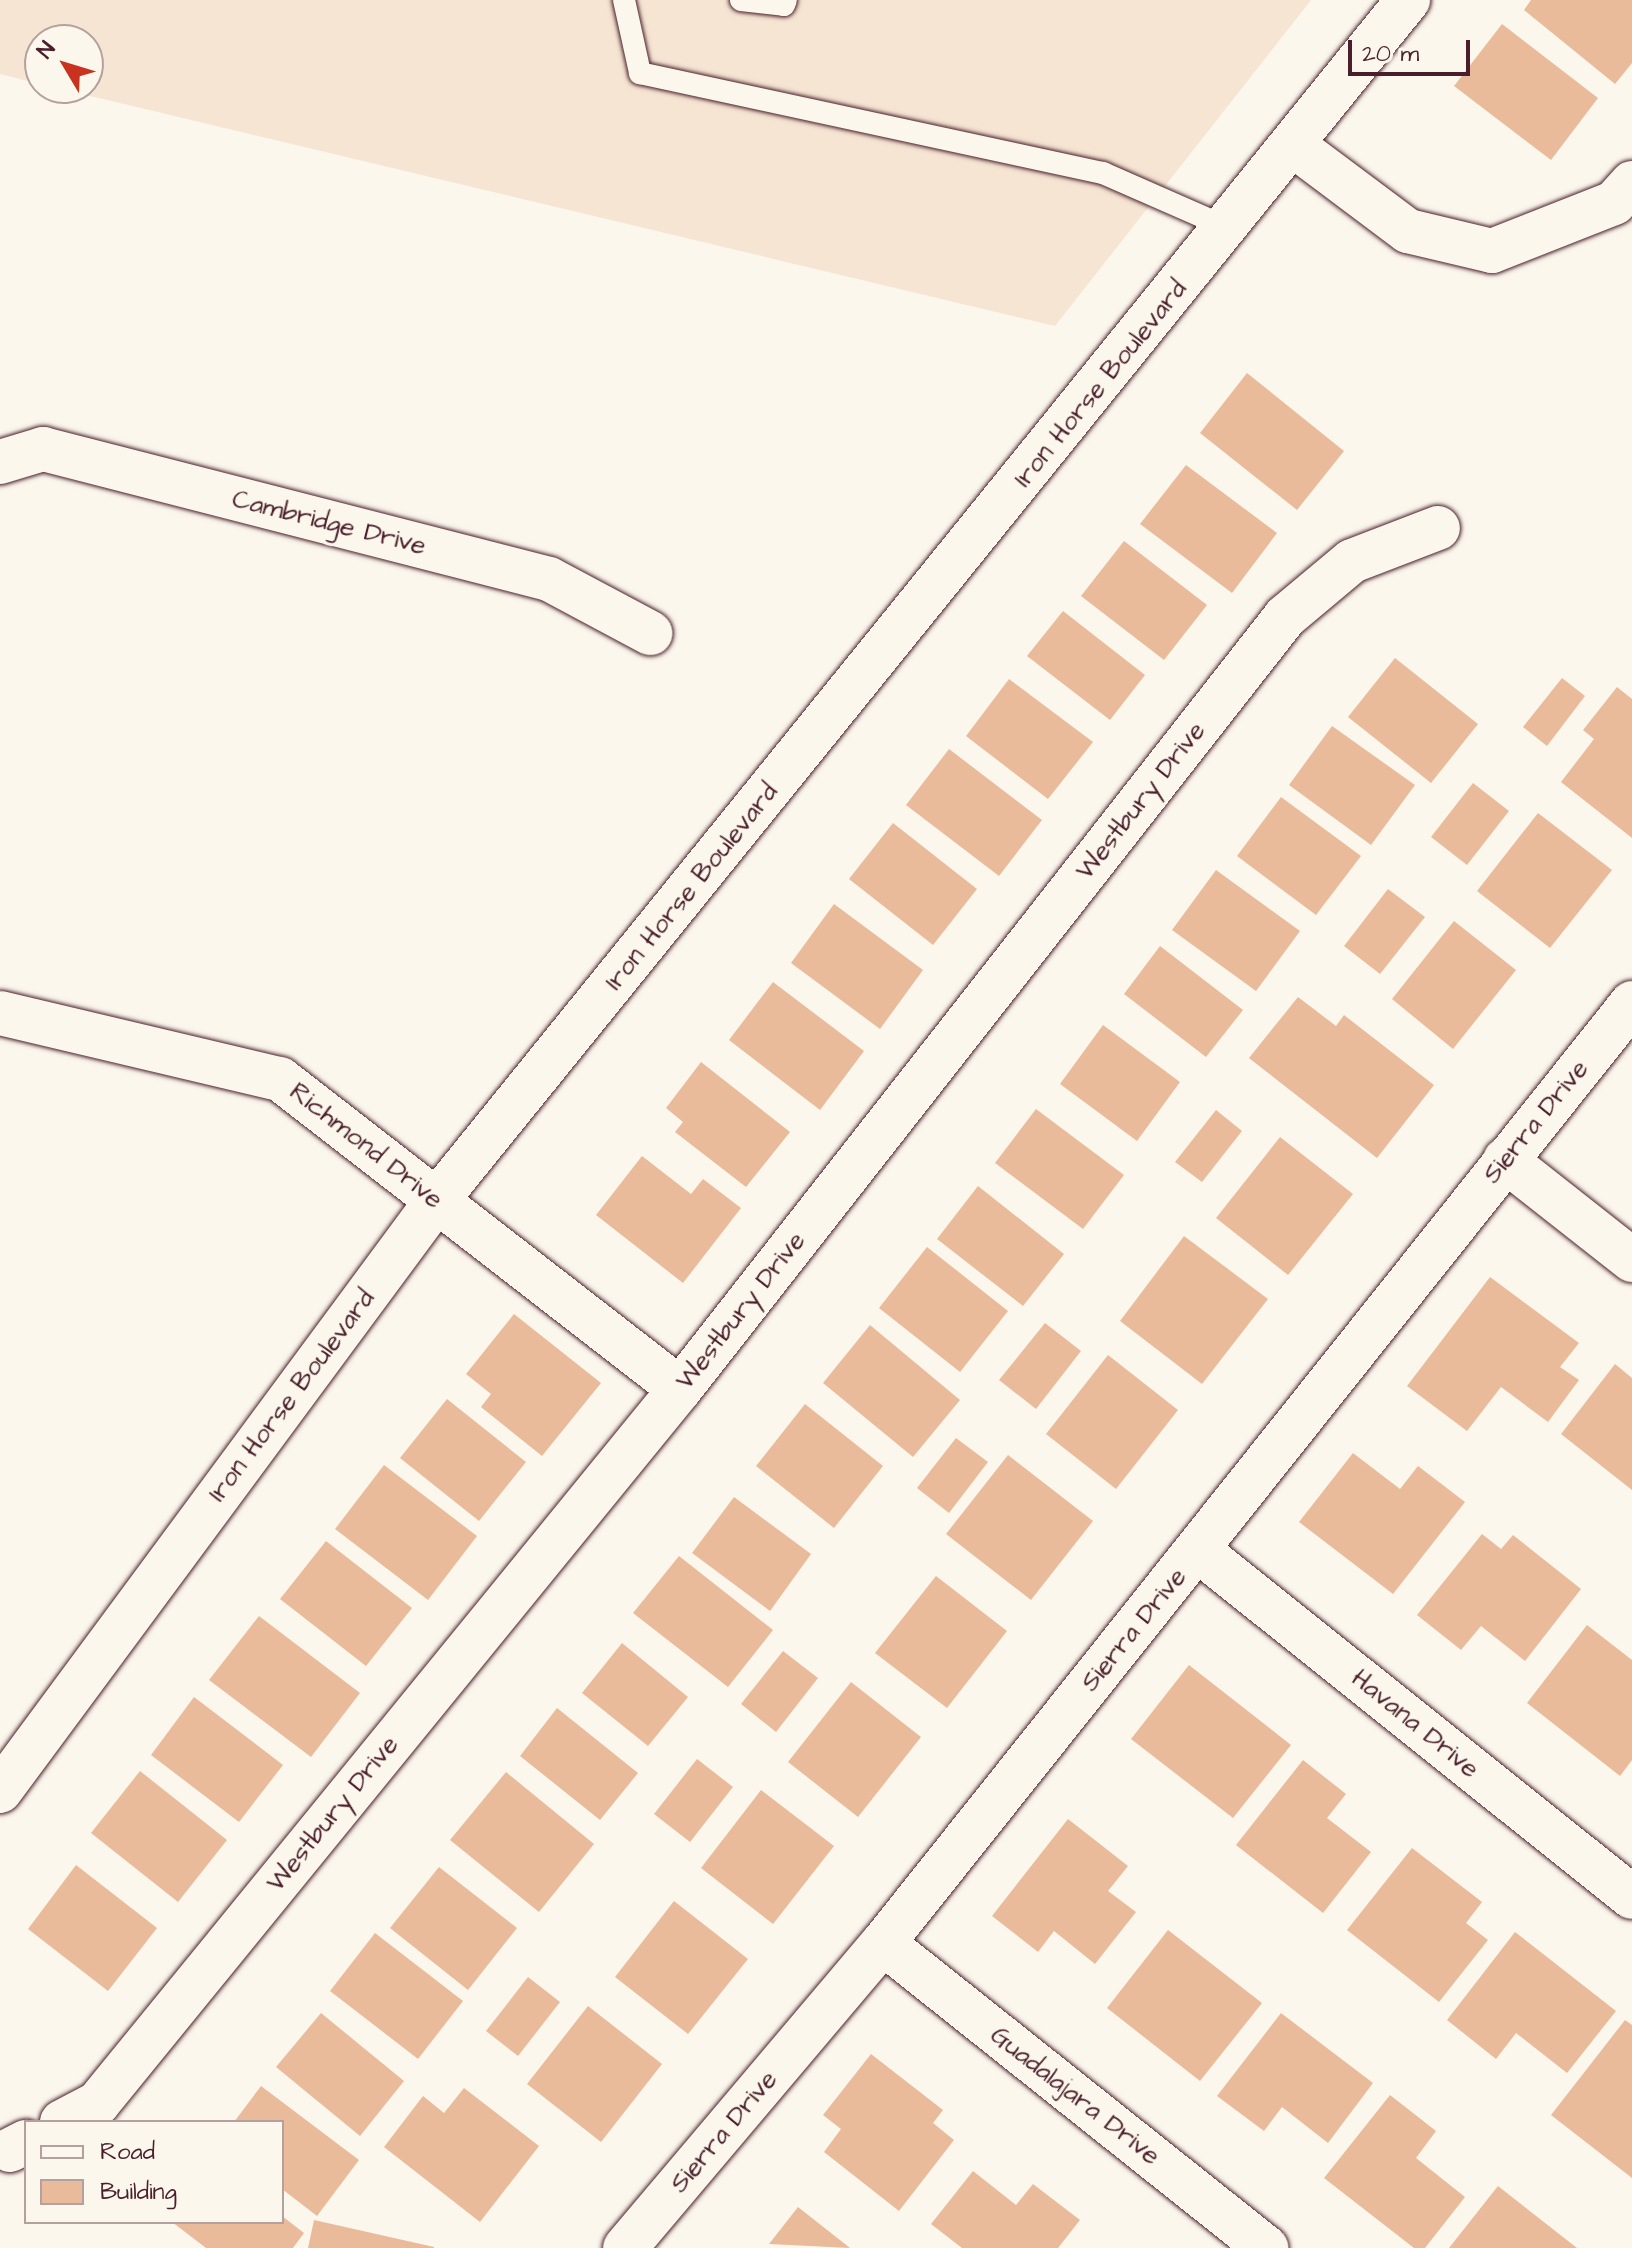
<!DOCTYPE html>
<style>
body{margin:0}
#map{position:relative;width:1632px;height:2248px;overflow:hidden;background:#fbf7ec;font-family:"Architects Daughter",sans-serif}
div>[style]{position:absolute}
.built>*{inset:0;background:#f6e5d3}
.building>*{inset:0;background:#eabb9a}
.roads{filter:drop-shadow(0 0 2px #4a1f2b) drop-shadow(0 0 2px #4a1f2b)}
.lane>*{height:22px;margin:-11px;padding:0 11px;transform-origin:11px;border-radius:11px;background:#fbf7ec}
.street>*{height:44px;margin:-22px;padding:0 22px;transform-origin:22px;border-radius:22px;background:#fbf7ec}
.secondary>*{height:44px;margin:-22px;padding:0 22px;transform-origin:22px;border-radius:22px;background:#fbf7ec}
span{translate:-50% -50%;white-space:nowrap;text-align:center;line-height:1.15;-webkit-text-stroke:6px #fbf7ec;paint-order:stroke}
.street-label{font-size:26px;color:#4a1f2b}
.legend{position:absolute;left:24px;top:2120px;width:260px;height:104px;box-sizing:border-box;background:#fbf7ec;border:2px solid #b4a19f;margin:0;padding:10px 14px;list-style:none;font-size:24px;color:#4a1f2b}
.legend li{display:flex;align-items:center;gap:16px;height:40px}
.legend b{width:40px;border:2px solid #b4a19f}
.north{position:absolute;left:24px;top:24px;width:80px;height:80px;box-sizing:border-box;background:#fbf7ec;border:2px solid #b4a19f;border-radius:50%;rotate:308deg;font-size:22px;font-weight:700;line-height:32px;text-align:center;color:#4a1f2b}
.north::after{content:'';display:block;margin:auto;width:28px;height:36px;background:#c8321e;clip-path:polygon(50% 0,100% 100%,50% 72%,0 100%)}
.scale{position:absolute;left:1348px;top:40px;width:122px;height:36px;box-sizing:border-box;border:4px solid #4a1f2b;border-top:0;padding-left:10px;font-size:24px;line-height:28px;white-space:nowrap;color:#4a1f2b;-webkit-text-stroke:6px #fbf7ec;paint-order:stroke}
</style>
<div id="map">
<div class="built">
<div style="clip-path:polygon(0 0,1311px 0,1055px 326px,57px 88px,88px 88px,88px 40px,40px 40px,40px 84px,0 74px)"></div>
</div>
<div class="building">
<div style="clip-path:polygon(1531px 0,1632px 0,1632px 63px,1615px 84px,1524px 10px)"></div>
<div style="clip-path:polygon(1502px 24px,1598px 98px,1551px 160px,1454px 86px)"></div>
<div style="clip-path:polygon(1247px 373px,1344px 451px,1297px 510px,1200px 433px)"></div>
<div style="clip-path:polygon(1186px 465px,1277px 533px,1232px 593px,1140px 524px)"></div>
<div style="clip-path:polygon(1124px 541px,1207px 605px,1164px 660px,1081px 596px)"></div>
<div style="clip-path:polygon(1063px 611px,1145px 675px,1110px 720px,1027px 656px)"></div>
<div style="clip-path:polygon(1395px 658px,1478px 724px,1431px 783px,1348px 717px)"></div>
<div style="clip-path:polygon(1562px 678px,1585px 696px,1547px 746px,1523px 727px)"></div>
<div style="clip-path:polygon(1009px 679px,1093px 742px,1048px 799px,966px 736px)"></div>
<div style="clip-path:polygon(1617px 687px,1632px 699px,1632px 838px,1561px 782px,1594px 739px,1583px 730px)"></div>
<div style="clip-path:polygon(1332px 726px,1415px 785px,1371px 845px,1289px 785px)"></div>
<div style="clip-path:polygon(949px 749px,1042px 820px,999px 876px,906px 805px)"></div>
<div style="clip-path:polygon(1473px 783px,1509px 811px,1467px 865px,1431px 837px)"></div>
<div style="clip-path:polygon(1281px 797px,1361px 856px,1316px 915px,1237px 856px)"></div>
<div style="clip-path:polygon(1538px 813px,1612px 870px,1550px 948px,1477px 891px)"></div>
<div style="clip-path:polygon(893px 823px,977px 889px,933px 945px,849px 879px)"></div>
<div style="clip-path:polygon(1216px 870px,1300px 931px,1256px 991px,1172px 930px)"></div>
<div style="clip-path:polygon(1388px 889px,1425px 917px,1380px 974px,1344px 946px)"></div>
<div style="clip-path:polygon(834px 904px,923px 970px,880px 1029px,791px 963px)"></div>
<div style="clip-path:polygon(1454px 921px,1516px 970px,1453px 1049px,1392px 999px)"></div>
<div style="clip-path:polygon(1160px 946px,1243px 1010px,1206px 1057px,1124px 994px)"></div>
<div style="clip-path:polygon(773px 982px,864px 1051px,820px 1110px,729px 1040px)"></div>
<div style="clip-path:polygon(1298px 997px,1336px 1026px,1344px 1015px,1434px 1085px,1377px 1158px,1249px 1058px)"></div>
<div style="clip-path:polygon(1103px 1025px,1180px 1082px,1137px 1141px,1060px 1084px)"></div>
<div style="clip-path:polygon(701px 1062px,790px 1132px,746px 1187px,675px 1132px,683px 1122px,666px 1108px)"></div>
<div style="clip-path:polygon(1036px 1109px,1124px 1175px,1083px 1229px,995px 1163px)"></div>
<div style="clip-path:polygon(1216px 1110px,1242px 1131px,1202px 1182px,1175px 1162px)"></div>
<div style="clip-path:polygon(1280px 1137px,1353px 1194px,1288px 1275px,1216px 1218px)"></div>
<div style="clip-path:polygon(642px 1156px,691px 1194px,703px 1179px,741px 1208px,683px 1283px,596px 1215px)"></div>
<div style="clip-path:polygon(978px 1186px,1064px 1254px,1023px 1306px,937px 1239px)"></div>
<div style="clip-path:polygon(1184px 1236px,1268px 1299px,1202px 1384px,1120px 1321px)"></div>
<div style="clip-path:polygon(927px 1247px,1008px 1311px,960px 1372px,879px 1308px)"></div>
<div style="clip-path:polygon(1490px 1277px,1579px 1343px,1560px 1367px,1579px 1380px,1548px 1422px,1501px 1387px,1467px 1431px,1407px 1386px)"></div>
<div style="clip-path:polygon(514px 1314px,601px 1383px,542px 1456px,481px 1407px,491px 1394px,466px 1374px)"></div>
<div style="clip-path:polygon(1045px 1323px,1081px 1351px,1036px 1409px,999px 1380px)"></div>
<div style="clip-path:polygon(870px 1325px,960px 1400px,913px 1457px,823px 1383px)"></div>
<div style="clip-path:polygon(1108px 1355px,1178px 1410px,1116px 1489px,1046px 1434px)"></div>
<div style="clip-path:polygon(1615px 1364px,1632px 1378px,1632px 1490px,1561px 1434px)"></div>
<div style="clip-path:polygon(447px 1399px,526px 1462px,479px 1521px,400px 1458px)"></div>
<div style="clip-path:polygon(805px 1404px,883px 1466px,834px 1528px,756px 1466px)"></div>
<div style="clip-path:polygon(956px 1438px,988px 1462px,949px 1513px,917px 1488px)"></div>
<div style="clip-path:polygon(1353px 1453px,1400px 1489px,1418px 1466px,1465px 1502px,1393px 1594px,1299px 1522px)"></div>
<div style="clip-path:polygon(1008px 1455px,1093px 1521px,1031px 1600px,946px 1534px)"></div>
<div style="clip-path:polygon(384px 1465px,477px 1536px,428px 1600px,335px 1529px)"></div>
<div style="clip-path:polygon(734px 1497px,811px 1554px,770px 1611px,692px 1553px)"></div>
<div style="clip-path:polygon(1482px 1534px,1501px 1549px,1513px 1535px,1581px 1589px,1525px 1661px,1481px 1626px,1461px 1650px,1417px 1615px)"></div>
<div style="clip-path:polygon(326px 1541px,412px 1608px,366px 1666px,280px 1599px)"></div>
<div style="clip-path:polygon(679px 1556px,773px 1630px,728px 1687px,633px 1613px)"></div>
<div style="clip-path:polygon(936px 1576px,1007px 1631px,947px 1708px,875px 1653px)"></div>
<div style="clip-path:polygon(259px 1616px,360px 1693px,311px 1757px,209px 1680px)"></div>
<div style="clip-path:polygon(1587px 1625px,1632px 1660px,1632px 1760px,1620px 1776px,1527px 1703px)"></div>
<div style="clip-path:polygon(622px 1643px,688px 1697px,648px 1746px,582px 1693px)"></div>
<div style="clip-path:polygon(783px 1651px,818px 1678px,776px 1732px,741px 1704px)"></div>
<div style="clip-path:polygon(1189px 1665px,1291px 1745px,1233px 1818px,1131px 1739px)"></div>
<div style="clip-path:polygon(851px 1682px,921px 1737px,858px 1817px,788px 1762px)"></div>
<div style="clip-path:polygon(194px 1697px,283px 1765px,239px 1822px,151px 1755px)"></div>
<div style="clip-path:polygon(557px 1708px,638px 1773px,600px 1820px,520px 1756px)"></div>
<div style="clip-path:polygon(697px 1759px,733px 1787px,690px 1842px,654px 1814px)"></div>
<div style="clip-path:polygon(1303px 1760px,1346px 1794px,1327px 1818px,1371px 1852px,1323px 1913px,1236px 1845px)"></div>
<div style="clip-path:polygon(140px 1771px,227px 1840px,178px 1902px,91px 1833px)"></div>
<div style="clip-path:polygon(506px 1772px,594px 1844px,539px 1912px,450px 1840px)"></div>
<div style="clip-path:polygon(761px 1790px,834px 1846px,773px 1924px,701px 1868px)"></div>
<div style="clip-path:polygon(1068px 1819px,1128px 1866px,1108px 1891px,1136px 1912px,1095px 1964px,1054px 1931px,1038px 1952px,992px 1916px)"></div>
<div style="clip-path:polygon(1412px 1848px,1482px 1902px,1466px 1923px,1488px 1940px,1439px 2002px,1347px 1930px)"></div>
<div style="clip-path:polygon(76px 1865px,157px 1928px,108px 1991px,28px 1929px)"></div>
<div style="clip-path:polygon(439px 1867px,517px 1928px,468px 1990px,390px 1928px)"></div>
<div style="clip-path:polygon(674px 1901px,748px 1959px,688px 2034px,615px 1977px)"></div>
<div style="clip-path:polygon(1168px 1930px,1262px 2003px,1200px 2081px,1107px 2008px)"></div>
<div style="clip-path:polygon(1515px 1932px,1616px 2011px,1567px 2073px,1516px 2033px,1496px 2059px,1447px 2020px)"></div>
<div style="clip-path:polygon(375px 1933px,463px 2001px,418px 2059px,330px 1991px)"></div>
<div style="clip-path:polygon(528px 1977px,560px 2002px,518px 2056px,486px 2031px)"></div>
<div style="clip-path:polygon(588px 2006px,662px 2064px,601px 2142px,527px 2084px)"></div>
<div style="clip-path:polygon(321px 2013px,404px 2081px,360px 2136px,276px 2067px)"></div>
<div style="clip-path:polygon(1281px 2013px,1373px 2083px,1328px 2143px,1282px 2107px,1264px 2131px,1217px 2096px)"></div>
<div style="clip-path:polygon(1625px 2020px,1632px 2025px,1632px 2178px,1551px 2115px)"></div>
<div style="clip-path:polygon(871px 2054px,943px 2110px,933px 2123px,954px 2140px,899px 2211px,824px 2152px,841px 2129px,823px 2115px)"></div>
<div style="clip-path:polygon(261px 2086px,359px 2160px,317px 2216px,282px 2189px,282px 2122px,234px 2122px)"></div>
<div style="clip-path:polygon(464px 2088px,539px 2146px,480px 2222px,384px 2147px,423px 2096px,444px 2113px)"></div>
<div style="clip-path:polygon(1390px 2095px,1436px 2131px,1416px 2158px,1465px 2197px,1425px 2248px,1414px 2248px,1324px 2178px)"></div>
<div style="clip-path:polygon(973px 2171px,1016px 2205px,1033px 2184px,1080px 2220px,1058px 2248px,962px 2248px,931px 2224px)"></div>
<div style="clip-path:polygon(1498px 2186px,1577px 2248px,1449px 2248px)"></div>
<div style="clip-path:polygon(798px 2207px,850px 2248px,769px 2244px)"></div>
<div style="clip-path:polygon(282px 2216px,304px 2233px,293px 2248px,206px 2248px,172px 2222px,282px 2222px)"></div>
<div style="clip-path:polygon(314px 2220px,434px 2247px,434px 2248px,308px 2248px)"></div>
</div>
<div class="roads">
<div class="lane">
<div style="left:624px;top:0;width:75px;rotate:77.6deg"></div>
<div style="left:640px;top:73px;width:474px;rotate:12.2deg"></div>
<div style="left:1103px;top:173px;width:137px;rotate:23.7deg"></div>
<div style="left:741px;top:0;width:43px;rotate:6.6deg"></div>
<div style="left:784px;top:5px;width:5px;rotate:-68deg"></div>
</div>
<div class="street">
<div style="left:1293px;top:145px;width:144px;rotate:36.8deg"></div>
<div style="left:1408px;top:231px;width:86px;rotate:13.4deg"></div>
<div style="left:1492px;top:251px;width:131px;rotate:-21.5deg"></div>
<div style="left:1614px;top:203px;width:27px;rotate:-48deg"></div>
<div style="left:0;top:462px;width:45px;rotate:-16.8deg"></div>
<div style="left:43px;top:449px;width:522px;rotate:14.41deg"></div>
<div style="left:549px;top:579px;width:115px;rotate:28.1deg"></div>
<div style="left:0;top:1013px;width:288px;rotate:13.3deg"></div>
<div style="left:280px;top:1079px;width:506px;rotate:37.78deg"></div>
<div style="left:1505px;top:1160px;width:162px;rotate:38.2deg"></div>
<div style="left:1199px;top:1551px;width:554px;rotate:38.63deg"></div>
<div style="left:883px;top:1943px;width:490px;rotate:38.5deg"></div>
<div style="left:62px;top:2122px;width:41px;rotate:-27.8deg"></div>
<div style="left:98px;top:2103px;width:921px;rotate:-50.82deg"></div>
<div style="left:680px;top:1389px;width:981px;rotate:-51.91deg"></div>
<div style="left:1285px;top:617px;width:87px;rotate:-39.9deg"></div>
<div style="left:1352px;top:561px;width:92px;rotate:-21deg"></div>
<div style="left:10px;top:2150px;width:18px;rotate:-27deg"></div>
<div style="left:625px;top:2248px;width:399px;rotate:-49.8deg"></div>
<div style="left:883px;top:1943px;width:1202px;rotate:-51.45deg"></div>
</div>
<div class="secondary">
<div style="left:0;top:1791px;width:735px;rotate:-53.52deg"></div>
<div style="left:437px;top:1200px;width:1544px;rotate:-51.02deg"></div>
</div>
</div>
<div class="street-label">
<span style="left:1101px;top:384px;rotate:-51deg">Iron Horse Boulevard</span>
<span style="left:329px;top:523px;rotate:14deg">Cambridge Drive</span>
<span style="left:1141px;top:801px;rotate:-52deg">Westbury Drive</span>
<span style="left:692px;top:887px;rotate:-51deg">Iron Horse Boulevard</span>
<span style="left:1536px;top:1122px;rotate:-51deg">Sierra Drive</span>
<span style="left:366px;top:1146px;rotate:38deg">Richmond Drive</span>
<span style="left:741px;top:1311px;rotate:-52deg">Westbury Drive</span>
<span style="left:292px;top:1396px;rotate:-53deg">Iron Horse Boulevard</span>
<span style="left:1134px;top:1630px;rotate:-51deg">Sierra Drive</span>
<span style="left:1415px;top:1724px;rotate:39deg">Havana Drive</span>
<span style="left:333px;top:1814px;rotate:-51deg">Westbury Drive</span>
<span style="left:1075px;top:2096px;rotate:38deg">Guadalajara Drive</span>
<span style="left:724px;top:2132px;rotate:-50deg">Sierra Drive</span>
</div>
<ul class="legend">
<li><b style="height:10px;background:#fbf7ec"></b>Road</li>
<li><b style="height:22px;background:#eabb9a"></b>Building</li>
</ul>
<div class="north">N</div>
<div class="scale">20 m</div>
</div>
